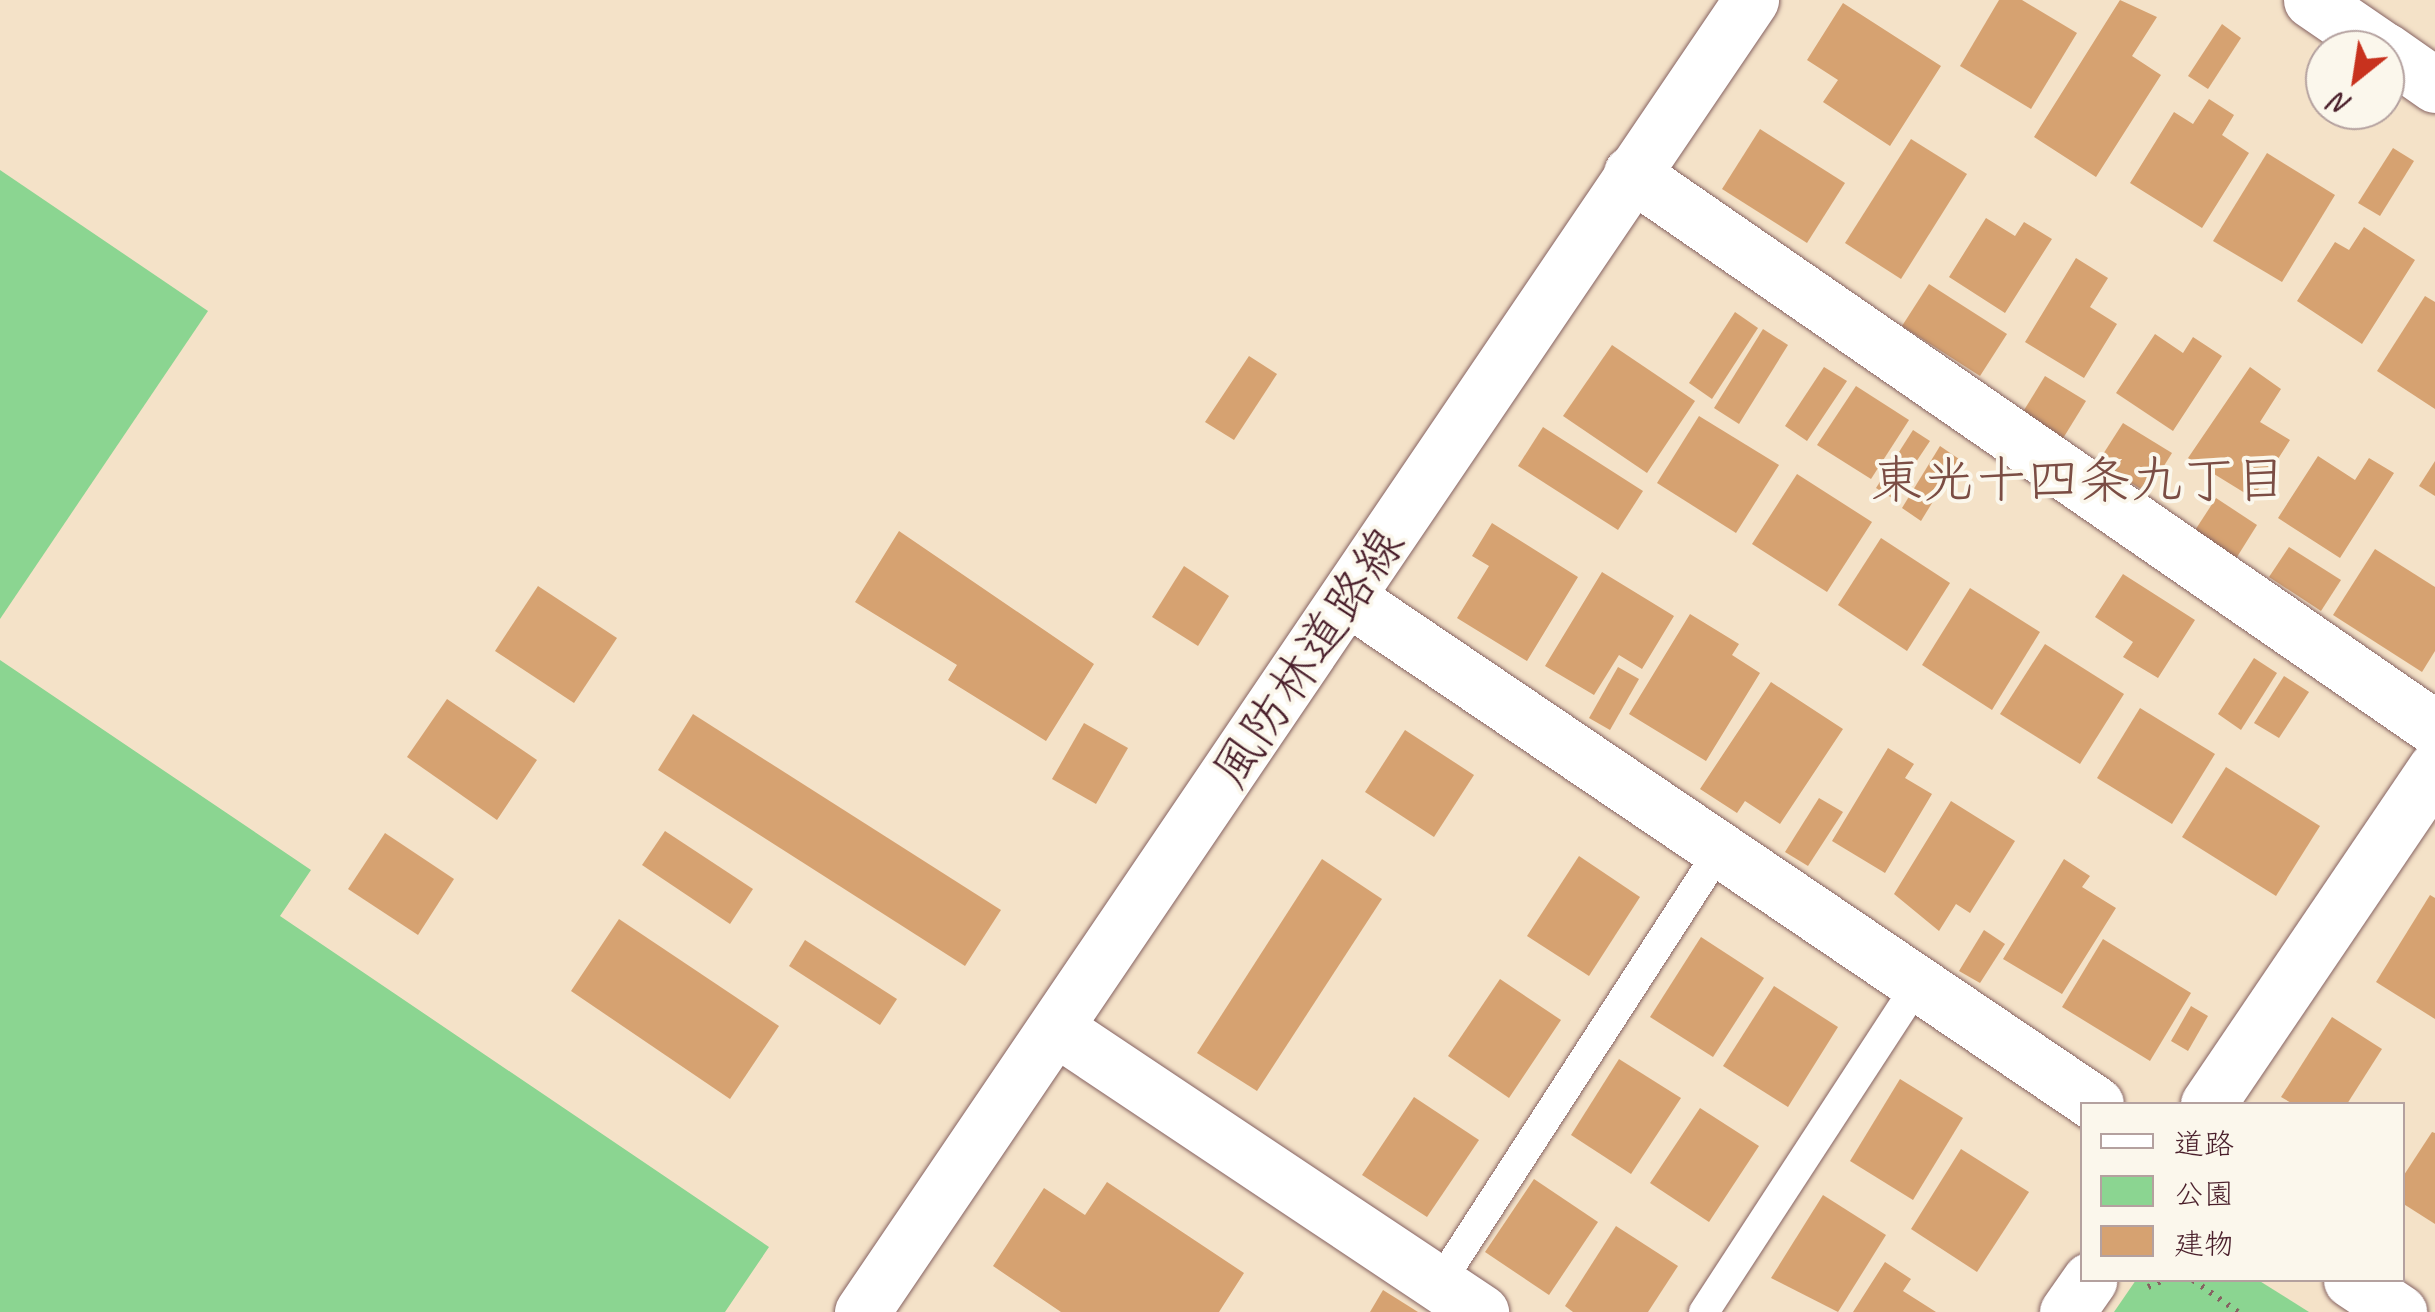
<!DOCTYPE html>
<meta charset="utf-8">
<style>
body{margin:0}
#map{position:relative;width:2435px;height:1312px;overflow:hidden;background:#f4e2c8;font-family:Caveat,"Klee One",sans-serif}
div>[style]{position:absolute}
.green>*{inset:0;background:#8bd591}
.building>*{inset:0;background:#d6a271}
.path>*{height:6px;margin-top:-3px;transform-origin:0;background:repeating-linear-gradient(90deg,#866362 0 2.5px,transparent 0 10.5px)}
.roads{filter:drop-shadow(0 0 2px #866362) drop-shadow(0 0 2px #866362)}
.lane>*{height:30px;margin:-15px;padding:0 15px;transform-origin:15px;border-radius:15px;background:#fff}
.street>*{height:55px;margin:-27.5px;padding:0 27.5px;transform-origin:27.5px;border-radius:27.5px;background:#fff}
span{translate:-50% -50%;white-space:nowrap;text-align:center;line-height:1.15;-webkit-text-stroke:8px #fbf7ec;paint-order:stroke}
.street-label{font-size:50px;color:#4a1f2b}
.neighbourhood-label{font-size:52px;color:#7b4d44}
.legend{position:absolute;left:2080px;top:1102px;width:325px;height:180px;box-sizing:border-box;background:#fbf7ec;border:2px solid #b4a19f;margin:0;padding:12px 18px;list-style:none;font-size:30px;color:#4a1f2b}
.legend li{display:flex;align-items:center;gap:20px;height:50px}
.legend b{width:50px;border:2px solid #b4a19f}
.north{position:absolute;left:2305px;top:30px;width:100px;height:100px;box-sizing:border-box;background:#fbf7ec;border:2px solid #b4a19f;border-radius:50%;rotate:210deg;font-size:28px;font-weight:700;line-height:40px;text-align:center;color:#4a1f2b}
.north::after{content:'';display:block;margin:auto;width:35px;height:45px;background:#c8321e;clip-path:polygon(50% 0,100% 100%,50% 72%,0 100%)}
</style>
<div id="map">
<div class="green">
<div style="clip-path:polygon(0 170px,208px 311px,0 619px)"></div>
<div style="clip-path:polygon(0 660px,311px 870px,280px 916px,769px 1247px,725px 1312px,0 1312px)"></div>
<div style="clip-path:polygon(2136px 1280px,2258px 1280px,2309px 1312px,2114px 1312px)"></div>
</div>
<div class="building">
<div style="clip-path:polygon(1999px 0,2022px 0,2077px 33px,2031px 109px,1960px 66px)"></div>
<div style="clip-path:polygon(2120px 0,2157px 17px,2132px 56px,2161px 75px,2096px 177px,2034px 137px)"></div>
<div style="clip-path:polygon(1843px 3px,1941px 66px,1890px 146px,1823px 102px,1838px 80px,1807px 60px)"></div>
<div style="clip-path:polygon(2222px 24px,2241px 38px,2208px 89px,2188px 76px)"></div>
<div style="clip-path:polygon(2209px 99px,2234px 115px,2222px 135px,2249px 153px,2202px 228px,2130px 183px,2174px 112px,2193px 124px)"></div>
<div style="clip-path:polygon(1760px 129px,1845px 183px,1807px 243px,1722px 189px)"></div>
<div style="clip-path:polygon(1911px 139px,1967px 174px,1901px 279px,1845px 243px)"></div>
<div style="clip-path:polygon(2393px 148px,2414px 161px,2380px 216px,2358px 203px)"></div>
<div style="clip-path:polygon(2267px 153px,2335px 195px,2282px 282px,2213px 241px)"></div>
<div style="clip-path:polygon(1986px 218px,2015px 236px,2024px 222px,2052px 239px,2005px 313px,1949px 277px)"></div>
<div style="clip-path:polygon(2364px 227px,2415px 260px,2362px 344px,2297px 301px,2335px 242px,2349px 250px)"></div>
<div style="clip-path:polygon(2076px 258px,2108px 278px,2090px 307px,2117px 324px,2084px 378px,2025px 342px)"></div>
<div style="clip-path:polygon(1929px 284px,2007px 334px,1980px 376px,1902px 326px)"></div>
<div style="clip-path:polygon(2425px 296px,2435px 302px,2435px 409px,2377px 371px)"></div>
<div style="clip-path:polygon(1735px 312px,1758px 328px,1712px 399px,1689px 383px)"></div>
<div style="clip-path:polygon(1763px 329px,1788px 345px,1739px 424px,1714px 408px)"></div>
<div style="clip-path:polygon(2155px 334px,2183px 353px,2193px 337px,2222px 356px,2173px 431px,2116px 393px)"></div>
<div style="clip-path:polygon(1612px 345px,1695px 401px,1647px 473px,1563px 416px)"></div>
<div style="clip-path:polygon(1249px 356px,1277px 374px,1234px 440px,1205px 422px)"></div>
<div style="clip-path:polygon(1824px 367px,1847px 381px,1807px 441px,1785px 426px)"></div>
<div style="clip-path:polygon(2250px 367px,2281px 389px,2260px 422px,2290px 440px,2253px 498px,2188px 458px)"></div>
<div style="clip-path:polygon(2045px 376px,2086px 401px,2062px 440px,2021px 415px)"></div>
<div style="clip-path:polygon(1856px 386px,1909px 420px,1871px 479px,1817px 445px)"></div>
<div style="clip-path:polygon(1699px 416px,1779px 465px,1736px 533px,1657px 483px)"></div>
<div style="clip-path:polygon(2123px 423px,2172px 453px,2147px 493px,2098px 462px)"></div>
<div style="clip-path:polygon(1543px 427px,1643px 491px,1618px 530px,1518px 466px)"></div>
<div style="clip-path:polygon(1913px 430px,1930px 441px,1892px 498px,1876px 488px)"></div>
<div style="clip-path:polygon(1940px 446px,1959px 459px,1921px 521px,1902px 508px)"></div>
<div style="clip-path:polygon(2318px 456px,2355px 480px,2369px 458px,2394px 473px,2340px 558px,2278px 518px)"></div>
<div style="clip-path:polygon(2435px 461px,2435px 496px,2419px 486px)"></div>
<div style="clip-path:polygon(1797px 474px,1872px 522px,1827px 592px,1752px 544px)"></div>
<div style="clip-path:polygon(2216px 498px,2257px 525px,2232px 565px,2190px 538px)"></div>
<div style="clip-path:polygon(1492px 523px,1578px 577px,1527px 661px,1457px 618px,1489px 566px,1472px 556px)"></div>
<div style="clip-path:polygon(899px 531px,1094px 664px,1046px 741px,948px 680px,957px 665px,855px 602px)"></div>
<div style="clip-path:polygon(1881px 538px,1950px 583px,1907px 651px,1838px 605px)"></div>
<div style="clip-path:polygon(2289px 547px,2341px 580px,2321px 611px,2269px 577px)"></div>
<div style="clip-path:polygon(2375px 549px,2435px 587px,2435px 651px,2422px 672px,2333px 615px)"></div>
<div style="clip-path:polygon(1184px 566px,1229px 596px,1198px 646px,1152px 617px)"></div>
<div style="clip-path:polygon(1602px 572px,1674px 616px,1642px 669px,1619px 655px,1594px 695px,1545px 666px)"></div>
<div style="clip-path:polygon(2123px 574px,2195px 620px,2158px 678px,2123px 657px,2133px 642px,2095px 617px)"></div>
<div style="clip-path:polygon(538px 586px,617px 638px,574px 703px,495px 651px)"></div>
<div style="clip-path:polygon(1970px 588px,2040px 632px,1992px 710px,1922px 665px)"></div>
<div style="clip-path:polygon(1690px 614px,1739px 644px,1732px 655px,1760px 673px,1706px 761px,1629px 714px)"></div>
<div style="clip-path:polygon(2045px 644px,2124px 694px,2080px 764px,2000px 714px)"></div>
<div style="clip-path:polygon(2254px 658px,2277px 673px,2241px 730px,2218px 714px)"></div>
<div style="clip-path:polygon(1618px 667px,1639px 679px,1610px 730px,1589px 718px)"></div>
<div style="clip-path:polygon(2284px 676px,2309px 692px,2279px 738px,2254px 723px)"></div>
<div style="clip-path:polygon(1771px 682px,1843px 729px,1780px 824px,1745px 801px,1737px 813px,1700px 789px)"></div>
<div style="clip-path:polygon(447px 699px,537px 760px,497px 820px,407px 757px)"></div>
<div style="clip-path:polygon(2140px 708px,2215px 754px,2172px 824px,2097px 778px)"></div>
<div style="clip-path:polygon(693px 714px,1001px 910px,965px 966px,658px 770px)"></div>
<div style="clip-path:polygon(1084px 723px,1128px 748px,1096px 804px,1052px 779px)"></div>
<div style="clip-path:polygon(1405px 730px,1474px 775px,1434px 837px,1365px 792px)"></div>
<div style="clip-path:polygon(1888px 748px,1914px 764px,1905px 778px,1932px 794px,1885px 873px,1832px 841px)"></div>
<div style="clip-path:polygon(2226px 767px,2320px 826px,2276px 896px,2182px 837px)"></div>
<div style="clip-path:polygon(1819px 798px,1843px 812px,1808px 866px,1785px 852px)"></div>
<div style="clip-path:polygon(1951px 801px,2015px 841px,1970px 913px,1956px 904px,1939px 931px,1894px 894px)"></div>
<div style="clip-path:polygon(665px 831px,753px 889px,730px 924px,642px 865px)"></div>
<div style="clip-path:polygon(385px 833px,454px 879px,418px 935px,348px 889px)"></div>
<div style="clip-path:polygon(1579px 856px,1640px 897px,1589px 976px,1527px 936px)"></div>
<div style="clip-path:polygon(1322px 859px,1382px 899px,1257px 1091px,1197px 1053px)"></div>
<div style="clip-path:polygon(2064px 859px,2090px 876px,2082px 887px,2116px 908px,2062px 994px,2003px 959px)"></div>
<div style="clip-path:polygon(2430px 895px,2435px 898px,2435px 1019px,2376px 982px)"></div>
<div style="clip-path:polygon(619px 919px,779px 1026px,730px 1099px,571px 991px)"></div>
<div style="clip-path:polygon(1984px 930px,2005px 944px,1980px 983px,1959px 971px)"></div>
<div style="clip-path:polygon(1701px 937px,1764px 978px,1713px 1057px,1650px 1017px)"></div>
<div style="clip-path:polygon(2103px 939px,2191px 993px,2150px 1061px,2062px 1007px)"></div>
<div style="clip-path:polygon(805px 940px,897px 999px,880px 1025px,789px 966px)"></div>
<div style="clip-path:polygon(1500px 979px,1561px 1020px,1509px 1098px,1448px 1056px)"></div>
<div style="clip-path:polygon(1774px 986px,1838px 1027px,1788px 1107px,1723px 1066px)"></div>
<div style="clip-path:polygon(2191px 1006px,2208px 1016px,2188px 1051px,2171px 1041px)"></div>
<div style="clip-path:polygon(2332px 1017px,2382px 1049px,2347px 1104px,2293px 1104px,2281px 1097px)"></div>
<div style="clip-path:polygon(1619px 1059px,1681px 1098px,1631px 1174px,1571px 1135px)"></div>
<div style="clip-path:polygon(1900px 1079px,1963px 1118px,1913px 1200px,1850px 1161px)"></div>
<div style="clip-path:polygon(1414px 1097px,1479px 1140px,1427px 1217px,1362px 1175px)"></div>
<div style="clip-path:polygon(1700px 1108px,1759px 1146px,1709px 1222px,1650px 1183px)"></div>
<div style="clip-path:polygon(2432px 1132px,2435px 1133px,2435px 1224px,2402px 1203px,2402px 1178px)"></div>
<div style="clip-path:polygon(1961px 1149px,2029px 1192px,1977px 1272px,1911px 1229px)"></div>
<div style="clip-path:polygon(1534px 1179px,1598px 1222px,1549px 1295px,1485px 1252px)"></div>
<div style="clip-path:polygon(1107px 1182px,1244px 1273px,1219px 1312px,1061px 1312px,993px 1266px,1044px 1188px,1085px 1215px)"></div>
<div style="clip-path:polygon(1823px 1195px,1886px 1235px,1838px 1312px,1771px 1278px)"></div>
<div style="clip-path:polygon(1616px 1226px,1678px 1266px,1648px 1312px,1573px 1312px,1565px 1306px)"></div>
<div style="clip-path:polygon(1885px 1262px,1911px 1279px,1903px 1291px,1936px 1312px,1853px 1312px)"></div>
<div style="clip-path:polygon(1383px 1290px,1418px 1312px,1370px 1312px)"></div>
</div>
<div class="path">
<div style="left:2193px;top:1280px;width:55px;rotate:35.4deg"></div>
<div style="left:2148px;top:1287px;width:17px;rotate:-24deg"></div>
</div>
<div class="roads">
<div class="lane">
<div style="left:1439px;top:1284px;width:517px;rotate:-57.08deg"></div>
<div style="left:1704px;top:1312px;width:392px;rotate:-56.9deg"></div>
</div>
<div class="street">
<div style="left:2311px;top:0;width:88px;rotate:34.4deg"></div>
<div style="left:2385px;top:50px;width:61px;rotate:35deg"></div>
<div style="left:1631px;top:173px;width:977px;rotate:34.62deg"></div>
<div style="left:1348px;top:598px;width:903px;rotate:34.08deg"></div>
<div style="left:1057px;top:1029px;width:510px;rotate:33.72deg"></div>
<div style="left:2208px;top:1104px;width:405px;rotate:-55.9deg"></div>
<div style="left:2351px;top:1280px;width:58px;rotate:33.7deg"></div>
<div style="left:862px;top:1312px;width:1585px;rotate:-55.88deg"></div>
<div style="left:2067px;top:1312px;width:39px;rotate:-55deg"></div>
</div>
</div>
<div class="street-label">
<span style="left:1308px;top:657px;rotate:-56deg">風防林道路線</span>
</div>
<div class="neighbourhood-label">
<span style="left:2079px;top:481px">東光十四条九丁目</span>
</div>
<ul class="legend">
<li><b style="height:12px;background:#fff"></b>道路</li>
<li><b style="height:28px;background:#8bd591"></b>公園</li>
<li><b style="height:28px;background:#d6a271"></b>建物</li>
</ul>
<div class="north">N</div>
</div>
